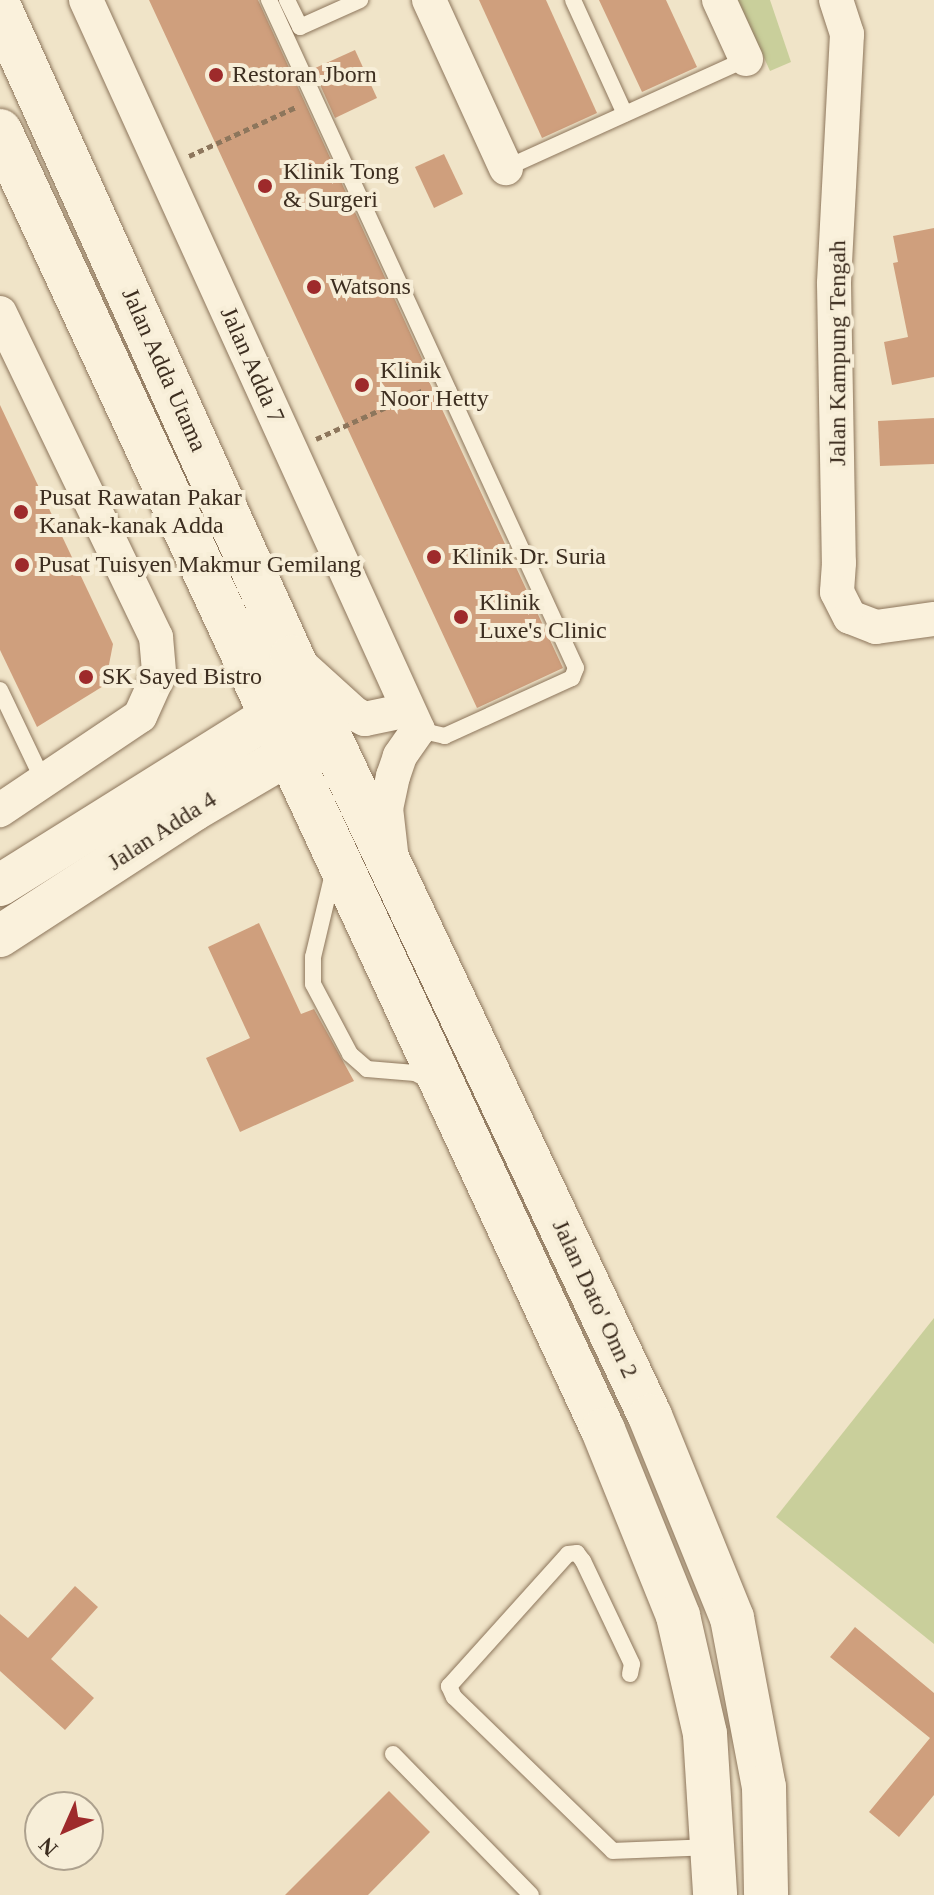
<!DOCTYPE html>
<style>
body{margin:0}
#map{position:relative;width:934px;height:1895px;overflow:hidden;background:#f0e4c8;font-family:"Times New Roman",serif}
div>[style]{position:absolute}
.green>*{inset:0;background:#c9cf9b}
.building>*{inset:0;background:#cf9f7d}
.path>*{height:5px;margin-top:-2.5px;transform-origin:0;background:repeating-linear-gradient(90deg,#8d765c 0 6px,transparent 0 10px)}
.roads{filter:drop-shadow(0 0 2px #8d765c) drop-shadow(0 0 2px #8d765c)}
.service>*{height:16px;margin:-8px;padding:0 8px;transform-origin:8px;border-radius:8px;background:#faf1dc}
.minor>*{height:34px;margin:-17px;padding:0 17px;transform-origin:17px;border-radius:17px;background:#faf1dc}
.tertiary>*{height:42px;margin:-21px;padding:0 21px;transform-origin:21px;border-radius:21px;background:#faf1dc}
.secondary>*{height:44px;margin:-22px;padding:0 22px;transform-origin:22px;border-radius:22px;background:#faf1dc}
.dots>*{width:22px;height:22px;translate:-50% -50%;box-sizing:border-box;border:4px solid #f7eed8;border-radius:50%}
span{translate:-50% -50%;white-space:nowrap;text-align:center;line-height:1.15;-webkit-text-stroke:8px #f7eed8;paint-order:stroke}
.poi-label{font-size:24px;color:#3d2e20}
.left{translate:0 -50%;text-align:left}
.street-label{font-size:24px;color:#3d2e20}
.north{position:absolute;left:24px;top:1791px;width:80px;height:80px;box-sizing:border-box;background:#f7eed8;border:2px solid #ada18e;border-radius:50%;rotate:225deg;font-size:22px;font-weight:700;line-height:32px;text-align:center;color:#3d2e20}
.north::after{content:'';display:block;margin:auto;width:28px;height:36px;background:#9e2a2b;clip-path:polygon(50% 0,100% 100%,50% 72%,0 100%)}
</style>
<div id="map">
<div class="green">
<div style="clip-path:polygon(738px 0,770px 0,791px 62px,770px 71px)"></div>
<div style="clip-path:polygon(934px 1318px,934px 1644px,776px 1517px)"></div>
</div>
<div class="building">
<div style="clip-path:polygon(149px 0,258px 0,429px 374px,426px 375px,563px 668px,477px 708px)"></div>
<div style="clip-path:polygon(479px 0,546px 0,597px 113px,542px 138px)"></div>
<div style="clip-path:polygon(599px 0,666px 0,697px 67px,642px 92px)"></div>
<div style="clip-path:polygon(355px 50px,377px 98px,335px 118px,313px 69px)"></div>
<div style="clip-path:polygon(444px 154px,463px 194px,434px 208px,415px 167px)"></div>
<div style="clip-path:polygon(934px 228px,934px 377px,892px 385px,884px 342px,908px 337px,893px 263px,898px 262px,893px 236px)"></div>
<div style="clip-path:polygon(0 405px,113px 644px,105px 685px,37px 727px,0 650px)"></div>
<div style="clip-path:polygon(934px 418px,934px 464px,880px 466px,878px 421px)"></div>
<div style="clip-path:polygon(259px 923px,301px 1014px,314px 1009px,354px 1081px,240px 1132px,206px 1058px,250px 1038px,208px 947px)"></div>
<div style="clip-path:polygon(75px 1586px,98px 1607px,51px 1659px,94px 1698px,65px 1730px,0 1671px,0 1614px,28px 1638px)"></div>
<div style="clip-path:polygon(855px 1627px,934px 1693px,934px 1795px,899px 1837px,869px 1812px,930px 1738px,830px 1657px)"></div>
<div style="clip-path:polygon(389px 1791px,430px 1832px,368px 1895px,285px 1895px)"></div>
</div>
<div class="path">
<div style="left:189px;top:156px;width:118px;rotate:-24.6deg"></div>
<div style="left:316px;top:439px;width:119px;rotate:-24.4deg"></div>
</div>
<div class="roads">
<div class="service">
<div style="left:269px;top:0;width:735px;rotate:65.32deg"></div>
<div style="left:576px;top:668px;width:11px;rotate:112deg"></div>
<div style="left:572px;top:678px;width:140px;rotate:155.5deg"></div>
<div style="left:445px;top:736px;width:28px;rotate:-167deg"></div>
<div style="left:287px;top:0;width:30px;rotate:64deg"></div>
<div style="left:300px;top:27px;width:66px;rotate:-24.2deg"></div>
<div style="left:573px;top:0;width:125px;rotate:65.5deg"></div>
<div style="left:506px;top:168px;width:264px;rotate:-24.4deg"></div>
<div style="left:0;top:690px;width:100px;rotate:64.5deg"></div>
<div style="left:334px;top:869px;width:90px;rotate:103.4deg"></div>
<div style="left:313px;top:957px;width:27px;rotate:90deg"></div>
<div style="left:313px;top:984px;width:79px;rotate:62.1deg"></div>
<div style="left:350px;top:1054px;width:23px;rotate:41deg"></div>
<div style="left:367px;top:1069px;width:48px;rotate:4.8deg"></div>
<div style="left:415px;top:1073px;width:17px;rotate:28deg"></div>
<div style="left:630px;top:1674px;width:10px;rotate:-79deg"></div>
<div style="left:632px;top:1664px;width:114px;rotate:-115.4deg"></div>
<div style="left:583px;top:1561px;width:10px;rotate:-127deg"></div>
<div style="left:577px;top:1553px;width:9px;rotate:174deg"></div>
<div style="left:568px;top:1554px;width:178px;rotate:132deg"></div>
<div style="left:449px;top:1686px;width:12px;rotate:66deg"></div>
<div style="left:454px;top:1697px;width:221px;rotate:44.1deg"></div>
<div style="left:613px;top:1851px;width:98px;rotate:-2.3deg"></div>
<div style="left:393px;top:1754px;width:197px;rotate:45.6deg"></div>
</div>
<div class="minor">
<div style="left:86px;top:0;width:802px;rotate:65.54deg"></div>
<div style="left:418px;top:730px;width:32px;rotate:125deg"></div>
<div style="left:400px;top:756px;width:21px;rotate:109deg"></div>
<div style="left:393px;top:776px;width:33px;rotate:102deg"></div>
<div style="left:386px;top:808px;width:44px;rotate:83.5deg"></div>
<div style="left:429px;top:0;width:185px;rotate:65.4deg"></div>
<div style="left:719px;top:0;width:65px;rotate:65.4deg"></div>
<div style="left:836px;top:0;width:36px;rotate:72deg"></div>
<div style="left:847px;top:34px;width:250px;rotate:93deg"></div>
<div style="left:834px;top:284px;width:279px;rotate:89deg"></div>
<div style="left:839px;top:563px;width:29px;rotate:94deg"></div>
<div style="left:837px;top:592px;width:28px;rotate:63deg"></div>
<div style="left:850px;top:617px;width:28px;rotate:21deg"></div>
<div style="left:876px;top:627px;width:59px;rotate:-7.9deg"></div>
<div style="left:0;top:313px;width:360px;rotate:64.3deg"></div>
<div style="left:156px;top:637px;width:37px;rotate:85deg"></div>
<div style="left:159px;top:674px;width:46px;rotate:114.3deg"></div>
<div style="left:140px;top:716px;width:169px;rotate:146.1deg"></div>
<div style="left:301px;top:665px;width:73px;rotate:42.2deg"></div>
<div style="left:355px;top:714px;width:11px;rotate:27deg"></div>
<div style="left:365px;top:719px;width:44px;rotate:-11.8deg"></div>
</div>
<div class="tertiary">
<div style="left:0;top:885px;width:355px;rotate:-32deg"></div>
<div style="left:0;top:936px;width:231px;rotate:-33deg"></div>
<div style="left:194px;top:810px;width:144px;rotate:-30.5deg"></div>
</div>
<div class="secondary">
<div style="left:0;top:9px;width:711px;rotate:65.74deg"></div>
<div style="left:292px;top:657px;width:839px;rotate:64.75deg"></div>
<div style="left:650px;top:1416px;width:218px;rotate:67.9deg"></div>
<div style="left:732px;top:1618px;width:172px;rotate:79.3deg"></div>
<div style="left:764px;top:1787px;width:108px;rotate:88.9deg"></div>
<div style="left:0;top:131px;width:1432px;rotate:65.1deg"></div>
<div style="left:603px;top:1430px;width:201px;rotate:68deg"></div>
<div style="left:678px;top:1616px;width:121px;rotate:77.1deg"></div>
<div style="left:705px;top:1734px;width:161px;rotate:86.4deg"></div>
</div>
</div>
<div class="dots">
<div style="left:216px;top:75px;background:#9e2a2b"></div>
<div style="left:265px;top:186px;background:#9e2a2b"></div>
<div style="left:314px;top:287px;background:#9e2a2b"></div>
<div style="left:362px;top:385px;background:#9e2a2b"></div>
<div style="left:21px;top:512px;background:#9e2a2b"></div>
<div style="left:434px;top:557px;background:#9e2a2b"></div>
<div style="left:22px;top:565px;background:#9e2a2b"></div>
<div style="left:461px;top:617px;background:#9e2a2b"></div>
<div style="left:86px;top:677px;background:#9e2a2b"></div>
</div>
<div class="poi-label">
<span class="left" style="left:232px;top:75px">Restoran Jborn</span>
<span class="left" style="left:283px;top:186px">Klinik Tong<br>&amp; Surgeri</span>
<span class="left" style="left:330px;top:287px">Watsons</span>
<span class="left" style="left:380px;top:385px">Klinik<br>Noor Hetty</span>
<span class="left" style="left:39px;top:512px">Pusat Rawatan Pakar<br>Kanak-kanak Adda</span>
<span class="left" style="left:452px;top:557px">Klinik Dr. Suria</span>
<span class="left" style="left:38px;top:565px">Pusat Tuisyen Makmur Gemilang</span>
<span class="left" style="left:479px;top:617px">Klinik<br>Luxe's Clinic</span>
<span class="left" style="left:102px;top:677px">SK Sayed Bistro</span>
</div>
<div class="street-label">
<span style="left:838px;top:353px;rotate:-90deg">Jalan Kampung Tengah</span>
<span style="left:252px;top:365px;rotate:66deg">Jalan Adda 7</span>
<span style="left:164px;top:370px;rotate:66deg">Jalan Adda Utama</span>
<span style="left:162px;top:831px;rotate:-33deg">Jalan Adda 4</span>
<span style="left:595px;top:1299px;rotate:65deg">Jalan Dato' Onn 2</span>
</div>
<div class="north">N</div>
</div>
